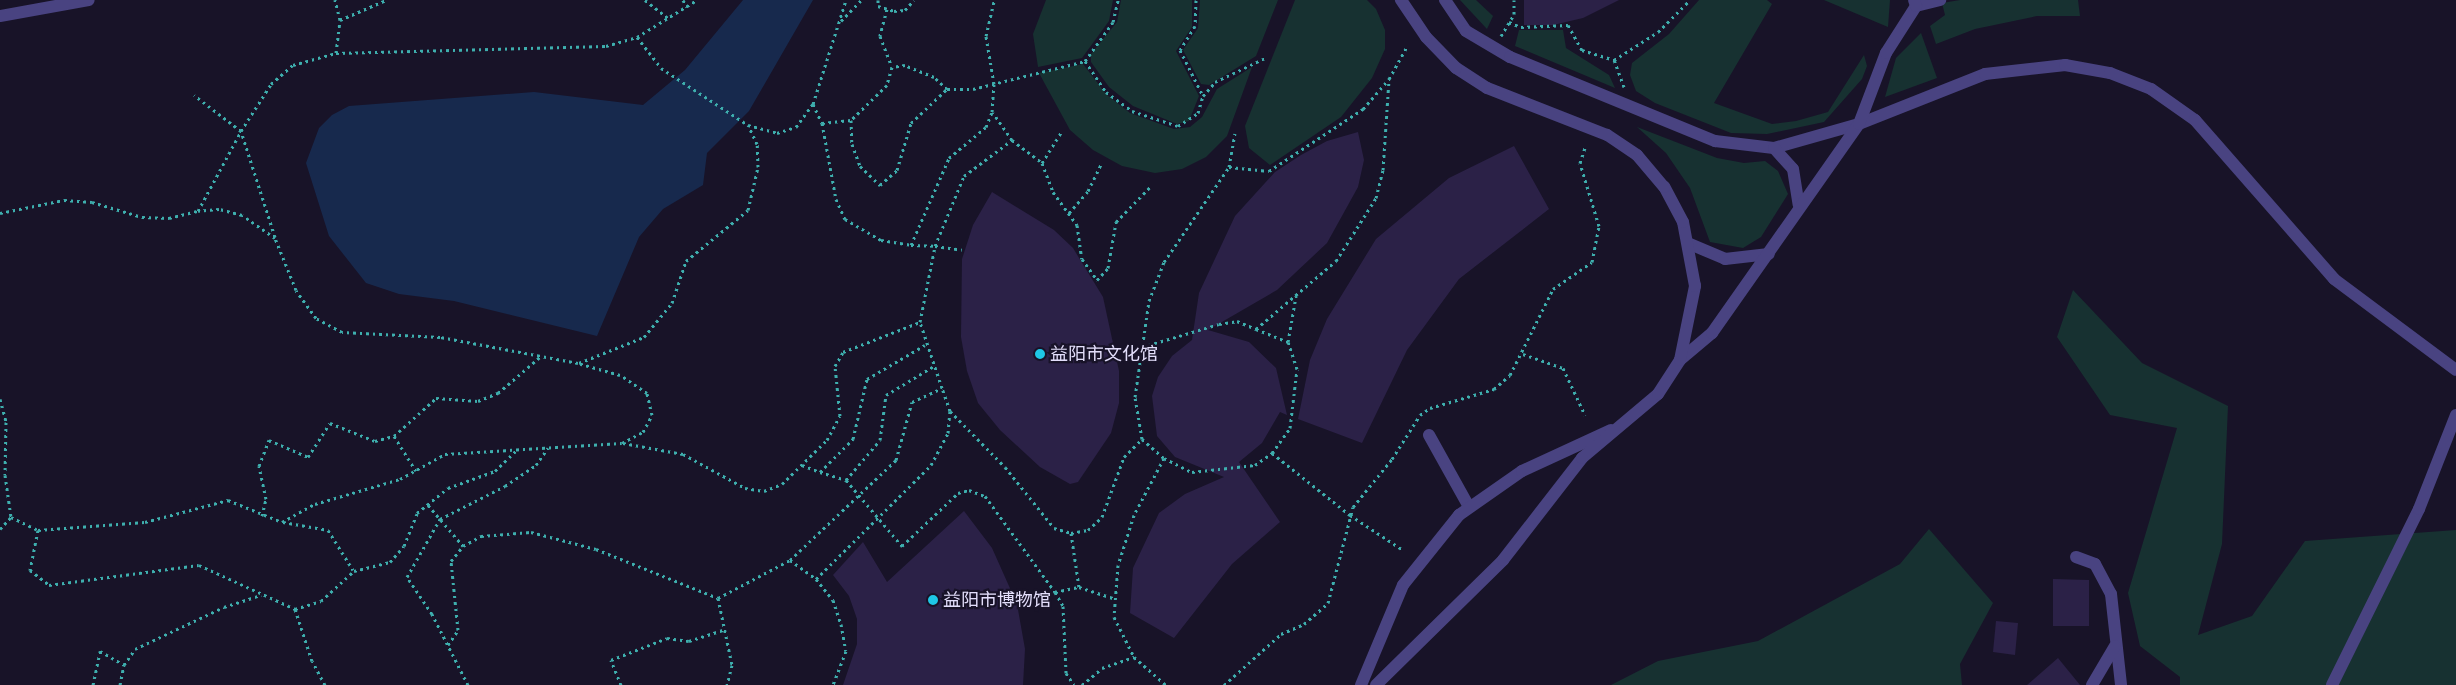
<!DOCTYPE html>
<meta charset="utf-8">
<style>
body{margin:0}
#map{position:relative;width:2456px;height:685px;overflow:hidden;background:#181328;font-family:Signika,"Noto Sans SC",sans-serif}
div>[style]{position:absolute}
.green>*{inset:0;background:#173131}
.water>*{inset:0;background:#17294d}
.building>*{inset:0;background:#2b2147}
.path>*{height:3px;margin-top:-1.5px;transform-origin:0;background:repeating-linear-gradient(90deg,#3eafae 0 2.5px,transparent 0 6.5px)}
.minor>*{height:12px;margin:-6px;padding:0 6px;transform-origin:6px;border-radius:6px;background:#494381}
.dots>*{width:14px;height:14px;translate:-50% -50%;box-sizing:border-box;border:2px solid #181328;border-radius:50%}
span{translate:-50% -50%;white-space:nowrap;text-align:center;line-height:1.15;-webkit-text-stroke:4.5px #181328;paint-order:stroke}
.poi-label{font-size:18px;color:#e3defb}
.left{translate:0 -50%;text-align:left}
</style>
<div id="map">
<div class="green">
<div style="clip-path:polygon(1046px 0,1113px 0,1109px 21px,1082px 58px,1038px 67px,1033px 34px)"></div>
<div style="clip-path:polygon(1121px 0,1192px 0,1192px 27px,1176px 51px,1199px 96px,1189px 121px,1177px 124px,1133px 106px,1109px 87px,1091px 62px,1091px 54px,1117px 22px)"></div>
<div style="clip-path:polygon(1200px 0,1278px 0,1256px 56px,1209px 85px,1201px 84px,1183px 50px,1198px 28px)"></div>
<div style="clip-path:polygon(1295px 0,1367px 0,1376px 9px,1385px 30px,1385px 49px,1372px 78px,1341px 117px,1270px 165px,1249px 148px,1245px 126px)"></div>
<div style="clip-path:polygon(1460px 0,1476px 0,1493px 16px,1487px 29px)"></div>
<div style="clip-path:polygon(1699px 0,1767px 0,1772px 4px,1714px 103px,1772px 124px,1796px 121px,1828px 112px,1864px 55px,1867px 66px,1862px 79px,1824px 122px,1767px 134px,1731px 133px,1655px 103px,1636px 91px,1630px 75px,1632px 63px,1669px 34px)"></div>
<div style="clip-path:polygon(1824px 0,1890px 0,1888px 27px)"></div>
<div style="clip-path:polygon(1960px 0,2078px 0,2080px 16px,2037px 16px,1975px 29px,1936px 44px,1930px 26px,1945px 15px,1942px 3px)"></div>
<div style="clip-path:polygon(1519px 30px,1563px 30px,1566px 48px,1609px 75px,1615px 88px,1515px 46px)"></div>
<div style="clip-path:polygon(1921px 33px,1937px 78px,1885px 97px,1896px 58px)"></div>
<div style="clip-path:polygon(1083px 64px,1106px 94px,1130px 113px,1174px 129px,1190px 127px,1202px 117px,1217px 89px,1252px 67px,1227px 136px,1206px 157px,1182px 169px,1155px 173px,1122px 166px,1093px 150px,1070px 130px,1039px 73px)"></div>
<div style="clip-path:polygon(1637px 127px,1717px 158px,1744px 163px,1765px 161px,1778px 171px,1788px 194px,1761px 237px,1743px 248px,1710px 242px,1690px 188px,1666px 153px)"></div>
<div style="clip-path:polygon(2073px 290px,2142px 363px,2228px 406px,2222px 544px,2198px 635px,2252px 616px,2305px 541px,2456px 530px,2456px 685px,2180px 685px,2180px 677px,2140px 646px,2128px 593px,2177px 428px,2110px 415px,2057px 337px)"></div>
<div style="clip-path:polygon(1929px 529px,1993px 603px,1960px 664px,1962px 685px,1611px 685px,1658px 661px,1758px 641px,1900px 564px)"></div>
</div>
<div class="water">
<div style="clip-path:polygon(743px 0,813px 0,749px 111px,707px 153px,703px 185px,663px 209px,639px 237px,597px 336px,454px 301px,399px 294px,366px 283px,329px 236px,306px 163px,319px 128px,332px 115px,349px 106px,534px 92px,643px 105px,685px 70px)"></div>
</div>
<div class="building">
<div style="clip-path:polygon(1524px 0,1619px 0,1583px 18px,1553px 25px,1524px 25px)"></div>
<div style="clip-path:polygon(1358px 132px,1364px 160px,1358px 187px,1327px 243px,1277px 290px,1208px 330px,1249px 342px,1276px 368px,1287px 415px,1280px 412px,1262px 443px,1239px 462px,1280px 522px,1232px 564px,1174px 638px,1130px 613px,1133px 568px,1159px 513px,1185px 494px,1224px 477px,1175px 457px,1157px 436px,1152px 396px,1158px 377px,1172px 356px,1192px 340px,1199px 293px,1235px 216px,1275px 172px,1301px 155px,1327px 141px)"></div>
<div style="clip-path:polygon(1514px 146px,1549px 209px,1459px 279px,1407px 350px,1362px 443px,1298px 419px,1310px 360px,1327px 319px,1376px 239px,1449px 178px)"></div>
<div style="clip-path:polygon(992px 192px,1054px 230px,1073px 248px,1103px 297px,1119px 371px,1119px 403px,1111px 433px,1078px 482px,1070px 484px,1040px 467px,1000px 430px,978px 403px,967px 371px,961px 337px,962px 259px,973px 225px)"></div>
<div style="clip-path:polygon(964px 511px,992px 548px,1017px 604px,1025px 649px,1023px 685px,843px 685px,857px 644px,857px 619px,849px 596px,833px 575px,863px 542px,887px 582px)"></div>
<div style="clip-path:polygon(2053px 579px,2089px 580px,2089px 626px,2053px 626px)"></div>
<div style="clip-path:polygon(1996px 621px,2018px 623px,2015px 655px,1993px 652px)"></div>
<div style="clip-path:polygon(2058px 658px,2080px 685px,2027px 685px)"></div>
</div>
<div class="path">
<div style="left:645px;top:0;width:31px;rotate:38deg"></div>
<div style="left:683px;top:0;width:8px;rotate:60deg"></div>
<div style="left:878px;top:0;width:6px;rotate:90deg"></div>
<div style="left:878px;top:6px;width:17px;rotate:17deg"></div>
<div style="left:894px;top:11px;width:11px;rotate:-5deg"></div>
<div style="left:905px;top:10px;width:13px;rotate:-48deg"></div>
<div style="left:1196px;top:0;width:26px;rotate:92deg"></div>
<div style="left:1195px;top:26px;width:28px;rotate:122deg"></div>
<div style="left:1180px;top:50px;width:51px;rotate:63.4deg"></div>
<div style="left:887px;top:9px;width:28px;rotate:105deg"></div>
<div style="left:880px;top:36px;width:33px;rotate:69deg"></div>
<div style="left:892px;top:67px;width:19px;rotate:106deg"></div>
<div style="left:887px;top:85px;width:50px;rotate:135.8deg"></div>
<div style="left:851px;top:120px;width:24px;rotate:88deg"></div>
<div style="left:852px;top:144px;width:23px;rotate:70deg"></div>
<div style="left:860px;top:166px;width:28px;rotate:44deg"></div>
<div style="left:880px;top:185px;width:23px;rotate:-41deg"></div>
<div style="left:897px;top:170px;width:49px;rotate:-73.4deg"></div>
<div style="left:911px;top:123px;width:50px;rotate:-43.4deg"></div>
<div style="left:947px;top:89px;width:18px;rotate:-137deg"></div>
<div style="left:934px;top:77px;width:31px;rotate:-158deg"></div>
<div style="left:905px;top:65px;width:13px;rotate:171deg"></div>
<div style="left:340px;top:20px;width:50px;rotate:-23.5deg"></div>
<div style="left:841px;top:21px;width:29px;rotate:-46deg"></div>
<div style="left:1509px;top:22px;width:13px;rotate:23deg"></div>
<div style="left:1521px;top:27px;width:47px;rotate:-2.4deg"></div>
<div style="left:1568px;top:25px;width:29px;rotate:61deg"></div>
<div style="left:1582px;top:50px;width:34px;rotate:17deg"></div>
<div style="left:1501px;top:36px;width:26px;rotate:-59deg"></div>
<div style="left:1514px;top:14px;width:14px;rotate:-90deg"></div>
<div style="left:637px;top:37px;width:39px;rotate:52deg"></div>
<div style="left:661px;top:68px;width:104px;rotate:33.2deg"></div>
<div style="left:748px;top:125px;width:30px;rotate:15deg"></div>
<div style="left:777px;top:133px;width:20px;rotate:-18deg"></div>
<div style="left:796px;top:127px;width:29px;rotate:-54deg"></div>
<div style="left:813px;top:104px;width:109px;rotate:-72.4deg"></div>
<div style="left:336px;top:53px;width:270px;rotate:-1.5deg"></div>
<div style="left:606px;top:46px;width:32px;rotate:-16deg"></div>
<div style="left:637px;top:37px;width:70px;rotate:-31.7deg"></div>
<div style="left:1085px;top:61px;width:37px;rotate:56deg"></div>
<div style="left:1106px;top:92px;width:32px;rotate:36deg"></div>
<div style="left:1132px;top:111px;width:48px;rotate:18.1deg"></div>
<div style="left:1178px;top:126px;width:24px;rotate:-33deg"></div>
<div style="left:1198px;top:113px;width:18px;rotate:-74deg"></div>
<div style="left:1203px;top:96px;width:18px;rotate:-49deg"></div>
<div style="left:1215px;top:82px;width:55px;rotate:-25.6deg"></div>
<div style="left:1624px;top:87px;width:29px;rotate:-110deg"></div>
<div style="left:1614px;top:60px;width:52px;rotate:-32.5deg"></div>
<div style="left:1658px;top:32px;width:45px;rotate:-45deg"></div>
<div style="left:947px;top:89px;width:26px"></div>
<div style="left:973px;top:89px;width:115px;rotate:-14deg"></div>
<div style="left:1085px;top:61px;width:48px;rotate:-54.3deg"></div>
<div style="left:1113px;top:22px;width:23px;rotate:-77deg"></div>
<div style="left:813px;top:104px;width:21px;rotate:65deg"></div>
<div style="left:822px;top:123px;width:29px;rotate:-6deg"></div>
<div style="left:822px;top:123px;width:77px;rotate:79.6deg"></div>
<div style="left:836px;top:199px;width:22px;rotate:66deg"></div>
<div style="left:845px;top:219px;width:42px;rotate:30.3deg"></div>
<div style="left:881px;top:240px;width:30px;rotate:9deg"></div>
<div style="left:911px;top:245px;width:95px;rotate:-66.4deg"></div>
<div style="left:949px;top:158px;width:48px;rotate:-40deg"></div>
<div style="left:986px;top:127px;width:16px;rotate:-68deg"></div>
<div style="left:992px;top:112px;width:28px;rotate:-86deg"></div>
<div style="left:994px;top:84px;width:49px;rotate:-99.5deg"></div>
<div style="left:986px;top:36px;width:37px;rotate:-77deg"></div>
<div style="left:1012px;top:140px;width:38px;rotate:37deg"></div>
<div style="left:1042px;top:163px;width:31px;rotate:69deg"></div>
<div style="left:1053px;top:192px;width:41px;rotate:54deg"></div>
<div style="left:1077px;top:225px;width:34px;rotate:82deg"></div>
<div style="left:1082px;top:259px;width:26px;rotate:54deg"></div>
<div style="left:1097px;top:280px;width:16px;rotate:-47deg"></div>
<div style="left:1108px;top:268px;width:47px;rotate:-80.1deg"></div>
<div style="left:1116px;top:222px;width:52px;rotate:-45.8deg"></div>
<div style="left:1042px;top:163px;width:36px;rotate:-58deg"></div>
<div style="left:1229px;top:167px;width:40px;rotate:5.7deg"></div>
<div style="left:1269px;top:171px;width:113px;rotate:-33.4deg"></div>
<div style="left:1363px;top:109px;width:40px;rotate:-49deg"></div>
<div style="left:1389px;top:79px;width:38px;rotate:-61deg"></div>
<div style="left:0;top:213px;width:65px;rotate:-11.5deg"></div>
<div style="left:64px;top:200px;width:28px;rotate:4deg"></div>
<div style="left:92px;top:202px;width:52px;rotate:16.7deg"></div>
<div style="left:142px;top:217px;width:27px;rotate:2deg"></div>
<div style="left:169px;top:218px;width:30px;rotate:-14deg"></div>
<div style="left:198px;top:211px;width:91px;rotate:-61.7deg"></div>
<div style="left:241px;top:131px;width:59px;rotate:-142.5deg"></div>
<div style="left:1069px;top:213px;width:29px;rotate:-49deg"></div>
<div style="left:1088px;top:191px;width:30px;rotate:-64deg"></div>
<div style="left:275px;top:237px;width:111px;rotate:-107.8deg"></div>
<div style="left:241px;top:131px;width:56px;rotate:-57.4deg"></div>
<div style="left:271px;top:84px;width:29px;rotate:-41deg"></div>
<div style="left:293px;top:65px;width:45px;rotate:-15.6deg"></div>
<div style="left:336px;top:53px;width:33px;rotate:-83deg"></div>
<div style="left:340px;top:20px;width:21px;rotate:-104deg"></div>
<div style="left:911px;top:245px;width:24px;rotate:2deg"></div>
<div style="left:935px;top:246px;width:76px;rotate:-67.5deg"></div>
<div style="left:964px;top:176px;width:60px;rotate:-36.9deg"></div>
<div style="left:1012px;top:140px;width:33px;rotate:-125deg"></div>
<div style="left:1256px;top:329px;width:35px;rotate:22deg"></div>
<div style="left:1288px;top:342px;width:47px;rotate:-80.1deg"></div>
<div style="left:1142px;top:347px;width:80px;rotate:-16.6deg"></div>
<div style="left:1219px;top:324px;width:18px;rotate:-9deg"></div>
<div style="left:1237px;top:321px;width:21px;rotate:23deg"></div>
<div style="left:1256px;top:329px;width:105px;rotate:-40.4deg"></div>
<div style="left:1336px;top:261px;width:75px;rotate:-57.6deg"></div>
<div style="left:1376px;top:198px;width:29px;rotate:-76deg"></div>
<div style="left:1383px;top:170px;width:91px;rotate:-86.2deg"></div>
<div style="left:1523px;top:354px;width:42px;rotate:19.3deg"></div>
<div style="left:1563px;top:368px;width:52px;rotate:64.9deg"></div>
<div style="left:579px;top:363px;width:70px;rotate:-21.8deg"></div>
<div style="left:644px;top:337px;width:44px;rotate:-50.5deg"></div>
<div style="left:672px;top:303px;width:44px;rotate:-71.6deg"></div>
<div style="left:686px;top:261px;width:80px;rotate:-39.4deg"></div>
<div style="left:748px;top:210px;width:44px;rotate:-76.9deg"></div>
<div style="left:758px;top:167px;width:23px;rotate:-92deg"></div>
<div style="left:757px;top:144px;width:21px;rotate:-115deg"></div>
<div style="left:0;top:399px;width:24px;rotate:75deg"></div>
<div style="left:6px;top:422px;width:53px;rotate:91.1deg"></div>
<div style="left:5px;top:475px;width:42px;rotate:81.9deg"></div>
<div style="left:11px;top:517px;width:30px;rotate:26deg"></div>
<div style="left:38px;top:530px;width:107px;rotate:-4.3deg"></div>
<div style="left:145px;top:522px;width:86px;rotate:-14.8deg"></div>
<div style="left:228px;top:500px;width:58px;rotate:22.2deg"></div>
<div style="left:282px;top:522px;width:38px;rotate:-29deg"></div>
<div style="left:315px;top:504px;width:89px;rotate:-16.4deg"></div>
<div style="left:400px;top:479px;width:51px;rotate:-29.1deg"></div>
<div style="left:445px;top:454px;width:177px;rotate:-3.6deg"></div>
<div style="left:622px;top:443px;width:24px;rotate:-28deg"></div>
<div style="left:643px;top:432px;width:19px;rotate:-62deg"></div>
<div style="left:652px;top:415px;width:23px;rotate:-103deg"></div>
<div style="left:647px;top:393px;width:32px;rotate:-146deg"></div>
<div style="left:620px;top:375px;width:44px;rotate:-164.1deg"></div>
<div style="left:578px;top:363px;width:140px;rotate:-169.3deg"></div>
<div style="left:440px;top:337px;width:98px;rotate:-177.1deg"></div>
<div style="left:342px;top:332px;width:30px;rotate:-152deg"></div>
<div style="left:316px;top:318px;width:34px;rotate:-126deg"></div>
<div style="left:296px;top:290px;width:56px;rotate:-112deg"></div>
<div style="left:275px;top:238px;width:40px;rotate:-145.1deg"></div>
<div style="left:242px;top:215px;width:24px;rotate:-165deg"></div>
<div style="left:219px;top:209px;width:21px;rotate:175deg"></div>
<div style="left:950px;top:411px;width:78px;rotate:45.5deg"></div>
<div style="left:1005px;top:467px;width:78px;rotate:51.2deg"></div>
<div style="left:1054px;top:528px;width:18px;rotate:16deg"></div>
<div style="left:1071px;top:533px;width:17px;rotate:-10deg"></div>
<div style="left:1088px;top:530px;width:19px;rotate:-43deg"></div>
<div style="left:1102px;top:517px;width:64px;rotate:-69.9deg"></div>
<div style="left:1124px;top:457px;width:25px;rotate:-45deg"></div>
<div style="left:1142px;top:439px;width:43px;rotate:-99.5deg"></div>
<div style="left:1135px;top:397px;width:97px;rotate:-81.7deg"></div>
<div style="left:1149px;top:301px;width:42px;rotate:-69deg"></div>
<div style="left:1164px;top:262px;width:115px;rotate:-55.6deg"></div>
<div style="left:1229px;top:167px;width:34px;rotate:-80deg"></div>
<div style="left:394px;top:436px;width:41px;rotate:57.8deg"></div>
<div style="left:1142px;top:439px;width:29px;rotate:41deg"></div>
<div style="left:1164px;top:458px;width:31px;rotate:27deg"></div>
<div style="left:1192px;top:472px;width:63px;rotate:-6.3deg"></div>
<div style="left:1255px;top:465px;width:21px;rotate:-35deg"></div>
<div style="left:1272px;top:453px;width:31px;rotate:-54deg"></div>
<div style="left:1290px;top:428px;width:59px;rotate:-83.2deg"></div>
<div style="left:1297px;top:369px;width:28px;rotate:-108deg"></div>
<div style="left:623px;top:443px;width:61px;rotate:10.4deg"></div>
<div style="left:683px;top:454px;width:71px;rotate:28.7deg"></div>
<div style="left:745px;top:488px;width:19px;rotate:9deg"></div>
<div style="left:764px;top:491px;width:19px;rotate:-21deg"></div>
<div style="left:782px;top:484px;width:63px;rotate:-44.4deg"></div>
<div style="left:827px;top:440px;width:27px;rotate:-62deg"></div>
<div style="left:840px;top:416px;width:50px;rotate:-95.7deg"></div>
<div style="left:835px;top:366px;width:16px;rotate:-60deg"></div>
<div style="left:843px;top:352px;width:83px;rotate:-21.3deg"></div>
<div style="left:920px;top:322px;width:77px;rotate:-78.8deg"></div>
<div style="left:935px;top:246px;width:27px;rotate:8deg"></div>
<div style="left:1272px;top:453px;width:100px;rotate:38.5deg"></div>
<div style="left:1350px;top:515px;width:64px;rotate:33.4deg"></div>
<div style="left:1164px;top:458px;width:64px;rotate:117.8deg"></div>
<div style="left:1134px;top:515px;width:52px;rotate:107.7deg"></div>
<div style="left:1118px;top:565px;width:52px;rotate:94.4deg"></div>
<div style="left:1114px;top:617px;width:45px;rotate:63.4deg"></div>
<div style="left:1134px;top:657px;width:43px;rotate:41.2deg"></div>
<div style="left:802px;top:465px;width:19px;rotate:21deg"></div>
<div style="left:820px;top:472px;width:47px;rotate:-45deg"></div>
<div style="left:853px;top:439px;width:62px;rotate:-76.9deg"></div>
<div style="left:867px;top:379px;width:67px;rotate:-30.4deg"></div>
<div style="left:820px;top:472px;width:27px;rotate:17deg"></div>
<div style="left:846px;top:480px;width:87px;rotate:49.7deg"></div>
<div style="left:902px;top:546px;width:77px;rotate:-43.4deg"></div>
<div style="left:958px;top:493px;width:11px;rotate:-15deg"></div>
<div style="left:969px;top:490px;width:17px;rotate:21deg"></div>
<div style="left:985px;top:496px;width:119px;rotate:53.9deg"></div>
<div style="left:1055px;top:592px;width:25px;rotate:-12deg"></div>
<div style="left:1079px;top:587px;width:38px;rotate:18deg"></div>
<div style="left:846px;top:480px;width:52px;rotate:-49.6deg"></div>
<div style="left:880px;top:440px;width:45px;rotate:-82.4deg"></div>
<div style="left:886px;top:395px;width:56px;rotate:-31.1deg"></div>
<div style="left:428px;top:505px;width:54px;rotate:49.5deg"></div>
<div style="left:262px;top:516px;width:17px;rotate:-77deg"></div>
<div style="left:266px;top:499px;width:34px;rotate:-102deg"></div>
<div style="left:259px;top:466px;width:28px;rotate:-69deg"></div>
<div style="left:269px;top:440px;width:43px;rotate:23.6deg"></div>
<div style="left:308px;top:457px;width:40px;rotate:-57.1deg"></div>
<div style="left:330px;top:423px;width:48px;rotate:21.8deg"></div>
<div style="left:375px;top:441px;width:20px;rotate:-15deg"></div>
<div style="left:394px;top:436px;width:57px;rotate:-42.1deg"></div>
<div style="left:436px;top:398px;width:42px;rotate:4.1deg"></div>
<div style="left:478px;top:401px;width:22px;rotate:-22deg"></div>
<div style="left:498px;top:393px;width:55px;rotate:-40.6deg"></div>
<div style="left:283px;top:522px;width:46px;rotate:10.1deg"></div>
<div style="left:328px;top:530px;width:47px;rotate:58deg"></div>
<div style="left:0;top:529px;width:16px;rotate:-47deg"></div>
<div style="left:38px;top:530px;width:41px;rotate:101.3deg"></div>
<div style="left:30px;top:570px;width:24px;rotate:38deg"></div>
<div style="left:49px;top:585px;width:151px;rotate:-7.6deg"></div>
<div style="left:199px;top:565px;width:106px;rotate:24.6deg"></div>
<div style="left:1071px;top:533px;width:55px;rotate:81.6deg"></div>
<div style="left:790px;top:560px;width:32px;rotate:36deg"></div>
<div style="left:816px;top:579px;width:162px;rotate:-44.7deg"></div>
<div style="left:931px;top:465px;width:36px;rotate:-62deg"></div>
<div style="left:948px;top:433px;width:22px;rotate:-85deg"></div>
<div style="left:950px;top:411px;width:24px;rotate:-109deg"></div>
<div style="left:816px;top:579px;width:27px;rotate:51deg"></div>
<div style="left:833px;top:600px;width:25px;rotate:72deg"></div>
<div style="left:841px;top:624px;width:27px;rotate:80deg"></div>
<div style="left:846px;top:651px;width:36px;rotate:111deg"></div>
<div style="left:1055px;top:592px;width:16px;rotate:60deg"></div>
<div style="left:1063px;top:606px;width:67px;rotate:87.4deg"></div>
<div style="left:1066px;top:673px;width:14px;rotate:56deg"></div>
<div style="left:718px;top:598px;width:81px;rotate:-27.8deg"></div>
<div style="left:790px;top:560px;width:146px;rotate:-43.3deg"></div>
<div style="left:896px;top:460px;width:60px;rotate:-74.6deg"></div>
<div style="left:912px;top:402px;width:33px;rotate:-25deg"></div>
<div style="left:942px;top:388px;width:70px;rotate:-108.4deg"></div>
<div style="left:448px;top:645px;width:18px;rotate:-56deg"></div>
<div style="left:458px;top:630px;width:69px;rotate:-95.8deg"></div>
<div style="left:451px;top:561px;width:19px;rotate:-51deg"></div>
<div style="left:463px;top:546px;width:21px;rotate:-29deg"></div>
<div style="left:481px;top:536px;width:50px;rotate:-4.6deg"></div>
<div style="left:531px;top:532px;width:67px;rotate:14.7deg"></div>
<div style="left:596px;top:549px;width:131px;rotate:21.9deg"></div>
<div style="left:718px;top:598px;width:68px;rotate:78.2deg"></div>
<div style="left:732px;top:665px;width:21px;rotate:104deg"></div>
<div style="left:93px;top:685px;width:35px;rotate:-78deg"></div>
<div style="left:100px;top:651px;width:28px;rotate:30deg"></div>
<div style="left:120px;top:685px;width:20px;rotate:-79deg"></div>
<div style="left:124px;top:665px;width:19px;rotate:-55deg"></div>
<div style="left:135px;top:649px;width:98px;rotate:-25.3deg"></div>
<div style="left:224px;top:607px;width:39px;rotate:-18deg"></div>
<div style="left:325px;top:685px;width:27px;rotate:-118deg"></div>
<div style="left:312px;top:661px;width:55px;rotate:-108.1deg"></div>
<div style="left:295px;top:609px;width:27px;rotate:-17deg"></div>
<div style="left:321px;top:601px;width:45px;rotate:-42.3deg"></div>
<div style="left:354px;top:571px;width:37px;rotate:-14deg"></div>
<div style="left:390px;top:562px;width:21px;rotate:-49deg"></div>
<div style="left:404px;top:546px;width:35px;rotate:-68deg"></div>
<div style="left:417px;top:513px;width:40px;rotate:-39deg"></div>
<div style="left:448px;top:488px;width:50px;rotate:-19.9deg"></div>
<div style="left:495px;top:471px;width:29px;rotate:-44deg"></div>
<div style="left:468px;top:685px;width:80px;rotate:-116.9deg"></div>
<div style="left:432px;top:614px;width:45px;rotate:-124deg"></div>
<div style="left:407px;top:577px;width:67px;rotate:-60.4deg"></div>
<div style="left:440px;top:519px;width:73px;rotate:-26.9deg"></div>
<div style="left:505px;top:486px;width:37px;rotate:-34deg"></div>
<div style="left:536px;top:465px;width:21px;rotate:-55deg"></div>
<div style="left:621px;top:685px;width:27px;rotate:-112deg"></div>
<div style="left:611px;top:660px;width:60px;rotate:-21.4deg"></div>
<div style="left:667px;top:638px;width:22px;rotate:8deg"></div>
<div style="left:689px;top:641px;width:38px;rotate:-18deg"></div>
<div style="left:1082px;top:685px;width:26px;rotate:-40deg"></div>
<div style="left:1102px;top:668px;width:34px;rotate:-19deg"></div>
<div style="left:1224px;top:685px;width:76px;rotate:-41.8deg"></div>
<div style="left:1281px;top:634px;width:25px;rotate:-23deg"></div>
<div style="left:1304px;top:624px;width:32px;rotate:-41deg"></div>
<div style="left:1328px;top:603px;width:99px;rotate:-75.4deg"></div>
<div style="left:1353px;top:507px;width:62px;rotate:-50.9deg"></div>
<div style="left:1392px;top:459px;width:52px;rotate:-57.5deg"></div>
<div style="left:1420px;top:415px;width:12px;rotate:-35deg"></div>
<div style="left:1430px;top:408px;width:67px;rotate:-16.5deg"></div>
<div style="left:1494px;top:389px;width:21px;rotate:-41deg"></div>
<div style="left:1510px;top:375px;width:96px;rotate:-63.4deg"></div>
<div style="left:1553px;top:289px;width:47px;rotate:-34.7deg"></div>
<div style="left:1592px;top:262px;width:37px;rotate:-79deg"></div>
<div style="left:1599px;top:226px;width:66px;rotate:-106.8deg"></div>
<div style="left:1580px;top:163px;width:16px;rotate:-72deg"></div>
</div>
<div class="minor">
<div style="left:1445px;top:0;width:37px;rotate:56deg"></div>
<div style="left:1466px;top:31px;width:51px;rotate:30.6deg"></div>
<div style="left:1510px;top:57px;width:222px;rotate:22.3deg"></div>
<div style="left:1715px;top:141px;width:59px;rotate:6.8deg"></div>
<div style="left:1774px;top:148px;width:88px;rotate:-15.8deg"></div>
<div style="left:1859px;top:124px;width:136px;rotate:-21.6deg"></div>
<div style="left:1985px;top:74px;width:81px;rotate:-6.4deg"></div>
<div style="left:2065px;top:65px;width:46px;rotate:10.1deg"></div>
<div style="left:2110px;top:73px;width:44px;rotate:21.3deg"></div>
<div style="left:2151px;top:89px;width:54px;rotate:35.2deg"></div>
<div style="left:2195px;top:120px;width:211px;rotate:48.8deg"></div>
<div style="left:2334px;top:279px;width:152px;rotate:36.7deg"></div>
<div style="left:1916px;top:6px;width:25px;rotate:-14deg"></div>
<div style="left:0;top:16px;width:90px;rotate:-10.2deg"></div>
<div style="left:1774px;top:148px;width:28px;rotate:48deg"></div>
<div style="left:1793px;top:169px;width:36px;rotate:81deg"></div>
<div style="left:1690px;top:244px;width:38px;rotate:23deg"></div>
<div style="left:1725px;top:259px;width:44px;rotate:-6.5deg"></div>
<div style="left:1680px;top:360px;width:42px;rotate:-40.2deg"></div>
<div style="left:1712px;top:333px;width:256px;rotate:-54.9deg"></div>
<div style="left:1859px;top:124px;width:76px;rotate:-69.2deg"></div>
<div style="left:1886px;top:53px;width:56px;rotate:-57.4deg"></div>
<div style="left:1916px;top:6px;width:6px;rotate:-108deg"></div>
<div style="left:1429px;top:435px;width:82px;rotate:60.9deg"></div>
<div style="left:2076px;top:557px;width:20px;rotate:20deg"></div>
<div style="left:2095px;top:564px;width:34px;rotate:62deg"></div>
<div style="left:2111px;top:594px;width:92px;rotate:83.7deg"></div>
<div style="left:1361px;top:685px;width:108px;rotate:-67.2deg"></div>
<div style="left:1403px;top:585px;width:90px;rotate:-51.3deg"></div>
<div style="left:1459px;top:515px;width:77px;rotate:-34.9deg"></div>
<div style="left:1522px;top:471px;width:98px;rotate:-24.7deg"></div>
<div style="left:1376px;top:685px;width:178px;rotate:-44.5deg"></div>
<div style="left:1503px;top:560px;width:129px;rotate:-52.2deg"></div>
<div style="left:1582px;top:458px;width:99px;rotate:-40.1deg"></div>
<div style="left:1658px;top:394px;width:40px;rotate:-57.1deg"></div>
<div style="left:1680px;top:360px;width:76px;rotate:-78.5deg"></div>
<div style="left:1695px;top:286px;width:65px;rotate:-100.6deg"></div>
<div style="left:1683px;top:222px;width:40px;rotate:-118deg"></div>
<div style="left:1664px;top:187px;width:42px;rotate:-130.2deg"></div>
<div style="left:1637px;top:155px;width:36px;rotate:-146deg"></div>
<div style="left:1607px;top:135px;width:129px;rotate:-158.6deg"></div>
<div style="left:1487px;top:88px;width:37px;rotate:-147deg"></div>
<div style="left:1456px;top:68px;width:43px;rotate:-134.1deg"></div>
<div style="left:1426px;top:37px;width:45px;rotate:-124deg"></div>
<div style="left:2092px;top:685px;width:45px;rotate:-59.5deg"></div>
<div style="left:2332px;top:685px;width:196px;rotate:-63.7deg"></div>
<div style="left:2419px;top:509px;width:101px;rotate:-68.5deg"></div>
</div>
<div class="dots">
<div style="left:1040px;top:354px;background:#1ec7e6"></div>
<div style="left:933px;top:600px;background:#1ec7e6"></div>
</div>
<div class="poi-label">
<span class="left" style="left:1050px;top:354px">益阳市文化馆</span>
<span class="left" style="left:943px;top:600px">益阳市博物馆</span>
</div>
</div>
